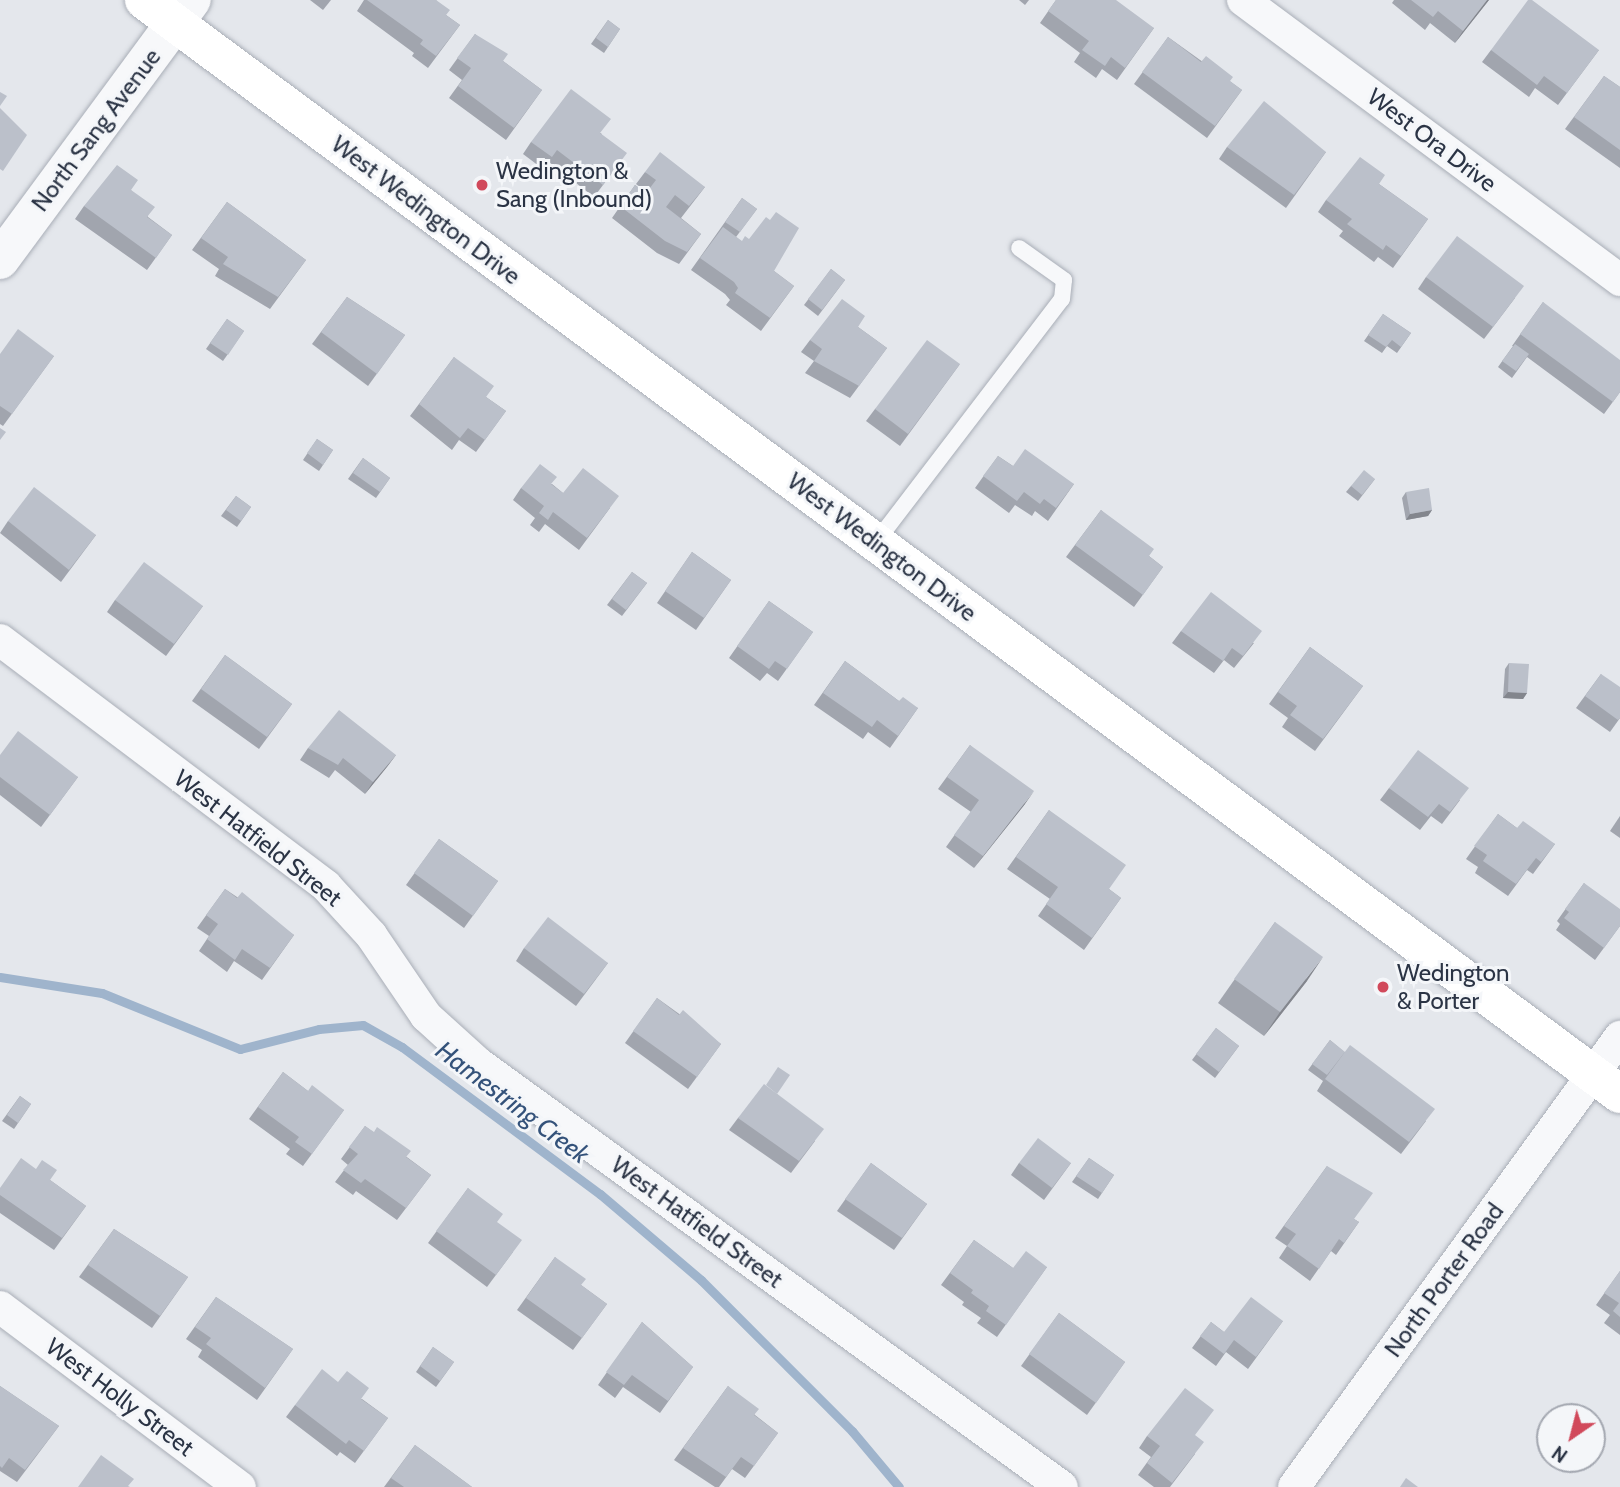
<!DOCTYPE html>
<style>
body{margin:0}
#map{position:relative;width:1620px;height:1487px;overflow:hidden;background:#e4e7ec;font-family:Cabin,sans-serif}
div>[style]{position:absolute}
.stream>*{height:9px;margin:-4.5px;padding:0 4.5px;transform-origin:4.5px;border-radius:4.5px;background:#9fb4cc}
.roads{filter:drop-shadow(0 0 2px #a9aeb7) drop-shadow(0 0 2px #a9aeb7)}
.service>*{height:16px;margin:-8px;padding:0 8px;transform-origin:8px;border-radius:8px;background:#f7f8fa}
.minor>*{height:32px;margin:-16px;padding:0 16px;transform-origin:16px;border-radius:16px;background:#f7f8fa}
.tertiary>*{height:38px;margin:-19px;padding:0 19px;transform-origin:19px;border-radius:19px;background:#f7f8fa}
.secondary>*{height:38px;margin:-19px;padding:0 19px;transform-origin:19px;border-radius:19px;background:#fff}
.wall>*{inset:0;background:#a1a5ae}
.shaded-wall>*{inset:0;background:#83868d}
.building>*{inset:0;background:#bbc0ca}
.dots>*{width:19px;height:19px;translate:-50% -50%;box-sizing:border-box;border:4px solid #f4f6f9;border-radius:50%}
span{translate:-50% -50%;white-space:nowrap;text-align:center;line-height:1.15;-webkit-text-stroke:6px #f4f6f9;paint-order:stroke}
.street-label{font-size:24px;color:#2b3445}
.poi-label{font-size:24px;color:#2b3445}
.left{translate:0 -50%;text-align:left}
.water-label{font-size:26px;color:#34527a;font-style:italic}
.north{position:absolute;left:1536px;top:1403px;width:70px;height:70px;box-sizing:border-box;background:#f4f6f9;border:2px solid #a4a8b1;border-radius:50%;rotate:215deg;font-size:19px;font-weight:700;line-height:28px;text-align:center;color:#2b3445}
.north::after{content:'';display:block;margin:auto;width:24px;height:32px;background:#d1495b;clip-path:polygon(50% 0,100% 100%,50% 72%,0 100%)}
</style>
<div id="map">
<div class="stream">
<div style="left:0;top:977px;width:103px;rotate:8.9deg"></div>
<div style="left:102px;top:993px;width:149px;rotate:22.1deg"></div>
<div style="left:240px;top:1049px;width:81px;rotate:-14.2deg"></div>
<div style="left:319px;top:1029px;width:44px;rotate:-5.2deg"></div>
<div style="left:363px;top:1025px;width:45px;rotate:29.4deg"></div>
<div style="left:402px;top:1047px;width:247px;rotate:36.6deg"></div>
<div style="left:600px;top:1194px;width:133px;rotate:40.4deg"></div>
<div style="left:701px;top:1280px;width:214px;rotate:45deg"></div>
<div style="left:852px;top:1431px;width:73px;rotate:50deg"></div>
</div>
<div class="roads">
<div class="service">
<div style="left:876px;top:542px;width:306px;rotate:-52.6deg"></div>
<div style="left:1062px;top:299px;width:19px;rotate:-84deg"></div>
<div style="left:1064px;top:280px;width:55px;rotate:-144.6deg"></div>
</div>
<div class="minor">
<div style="left:1243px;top:0;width:470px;rotate:36.6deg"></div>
<div style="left:0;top:640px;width:408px;rotate:37deg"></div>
<div style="left:326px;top:886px;width:67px;rotate:47.4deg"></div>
<div style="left:371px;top:935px;width:98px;rotate:55.8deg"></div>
<div style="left:426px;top:1016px;width:72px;rotate:42.2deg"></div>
<div style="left:479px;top:1064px;width:720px;rotate:35.96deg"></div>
<div style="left:0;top:1307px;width:300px;rotate:36.9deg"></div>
<div style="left:1294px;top:1487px;width:556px;rotate:-54.08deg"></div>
</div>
<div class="tertiary">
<div style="left:0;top:260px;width:323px;rotate:-53.6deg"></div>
</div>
<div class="secondary">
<div style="left:144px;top:0;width:1837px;rotate:36.55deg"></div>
</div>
</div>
<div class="wall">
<div style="clip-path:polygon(310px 0,331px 0,323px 10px)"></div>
<div style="clip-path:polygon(364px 0,436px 0,446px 15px,460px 25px,428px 68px,412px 56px,414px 53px,357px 11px)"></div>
<div style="clip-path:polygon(1019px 0,1029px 0,1025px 5px)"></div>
<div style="clip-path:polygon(1056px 0,1154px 28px,1117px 80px,1102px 69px,1096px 78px,1074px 62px,1080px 53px,1040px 23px)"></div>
<div style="clip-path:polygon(1394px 0,1489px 0,1455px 43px,1430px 23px,1425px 30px,1392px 3px)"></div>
<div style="clip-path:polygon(608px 20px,620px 29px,604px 53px,591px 44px)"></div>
<div style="clip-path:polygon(475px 34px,503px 61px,542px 90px,506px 140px,449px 98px,462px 80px,449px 70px)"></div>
<div style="clip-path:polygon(1168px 37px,1242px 90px,1207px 138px,1134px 84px)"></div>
<div style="clip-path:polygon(1491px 50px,1599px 50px,1558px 105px,1535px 88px,1529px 97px,1482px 62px)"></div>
<div style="clip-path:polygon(1604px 76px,1620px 87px,1620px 168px,1565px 129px)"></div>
<div style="clip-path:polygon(601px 133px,618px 165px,594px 197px,549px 162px,543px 169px,523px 154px,531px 142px)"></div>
<div style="clip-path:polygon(1227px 147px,1326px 152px,1286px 208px,1219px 159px)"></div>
<div style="clip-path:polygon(645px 172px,705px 187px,681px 218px,701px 234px,679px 264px,657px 253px,612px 218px,635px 185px,646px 193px,647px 192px,636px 184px)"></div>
<div style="clip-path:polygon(1379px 184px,1428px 219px,1393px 268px,1378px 257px,1374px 262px,1339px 236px,1343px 231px,1318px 212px,1326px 200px)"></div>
<div style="clip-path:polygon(131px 190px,148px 217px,172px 235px,147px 270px,75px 219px,84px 206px)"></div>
<div style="clip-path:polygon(742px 198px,757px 209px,736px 237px,774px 271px,794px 286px,761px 331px,726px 305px,730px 300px,725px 294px,691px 270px)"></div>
<div style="clip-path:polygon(227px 202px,306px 260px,270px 309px,215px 276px,219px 269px,192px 250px)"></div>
<div style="clip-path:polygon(831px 269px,845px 280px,818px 316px,804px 305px)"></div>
<div style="clip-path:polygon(1426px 277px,1515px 298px,1484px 339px,1418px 289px)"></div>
<div style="clip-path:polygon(347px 297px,405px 335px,368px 386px,312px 344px)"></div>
<div style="clip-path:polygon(1543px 302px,1620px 392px,1604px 414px,1527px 357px,1512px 378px,1498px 367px,1513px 346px,1512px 346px)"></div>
<div style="clip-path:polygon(1383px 314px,1411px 333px,1397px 353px,1387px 346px,1382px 353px,1364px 341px)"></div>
<div style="clip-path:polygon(227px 319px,244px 331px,223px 361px,206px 349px)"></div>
<div style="clip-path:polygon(858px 327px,887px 348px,850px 398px,805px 373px,814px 361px,801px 352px,810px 340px)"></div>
<div style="clip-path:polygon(0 354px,54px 356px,3px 426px,0 424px)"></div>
<div style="clip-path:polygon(454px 357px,486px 397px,506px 411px,476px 452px,459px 440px,452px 450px,410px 416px)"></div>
<div style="clip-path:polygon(960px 364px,900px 446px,866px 421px,875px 409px)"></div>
<div style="clip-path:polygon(317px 439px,333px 450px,319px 471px,303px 460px)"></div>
<div style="clip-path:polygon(998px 456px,1013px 466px,1074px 484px,1048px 521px,1035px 511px,1032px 516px,1015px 505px,1009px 513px,975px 488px)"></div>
<div style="clip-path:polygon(363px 458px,390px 478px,376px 498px,348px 479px)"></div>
<div style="clip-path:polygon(1375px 479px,1358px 501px,1346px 492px,1351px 486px)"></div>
<div style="clip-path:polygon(552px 484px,563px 493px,610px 508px,579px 550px,545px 524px,539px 532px,530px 525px,535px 518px,513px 500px,521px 488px)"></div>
<div style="clip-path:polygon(1406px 492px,1432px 510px,1428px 516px,1406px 520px,1402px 498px)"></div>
<div style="clip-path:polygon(236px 496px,251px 507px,237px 527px,221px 516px)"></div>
<div style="clip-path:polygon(1101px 510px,1149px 556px,1163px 567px,1134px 607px,1066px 557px)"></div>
<div style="clip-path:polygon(8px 521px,96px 535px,61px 582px,0 533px)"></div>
<div style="clip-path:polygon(692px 552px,731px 580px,696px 630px,657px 603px)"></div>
<div style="clip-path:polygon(632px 572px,647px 583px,622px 616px,607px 605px)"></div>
<div style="clip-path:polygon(115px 600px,203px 606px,166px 656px,107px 612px)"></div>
<div style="clip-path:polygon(769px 601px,813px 632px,778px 681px,767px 673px,760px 681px,729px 658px)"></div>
<div style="clip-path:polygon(1181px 631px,1254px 643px,1234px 668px,1224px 660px,1214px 673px,1172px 643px)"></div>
<div style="clip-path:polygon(1310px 647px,1363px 686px,1315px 751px,1282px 727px,1288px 718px,1269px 704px)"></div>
<div style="clip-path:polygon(225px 655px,292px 704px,259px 749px,192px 701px)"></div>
<div style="clip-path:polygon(845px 661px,899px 701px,918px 708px,890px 748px,868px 732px,863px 739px,814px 705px)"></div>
<div style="clip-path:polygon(1509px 663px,1527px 693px,1523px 699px,1503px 698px,1505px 669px)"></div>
<div style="clip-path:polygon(1601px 674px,1620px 718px,1610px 732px,1576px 708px)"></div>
<div style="clip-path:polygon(970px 745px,1025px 804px,974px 868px,946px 847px,971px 812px,938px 789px)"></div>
<div style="clip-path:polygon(308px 748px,396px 755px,365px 794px,335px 770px,329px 778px,300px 760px)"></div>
<div style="clip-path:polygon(0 755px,78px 777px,41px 827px,0 795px)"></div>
<div style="clip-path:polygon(1389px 788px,1460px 800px,1442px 824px,1431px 816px,1420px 830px,1380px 800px)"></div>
<div style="clip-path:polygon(1049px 810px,1109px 889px,1121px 898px,1084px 950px,1038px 916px,1050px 899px,1007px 869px)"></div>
<div style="clip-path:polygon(1498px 814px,1517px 828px,1555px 844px,1533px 874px,1527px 870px,1508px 896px,1475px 873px,1478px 867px,1466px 859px)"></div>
<div style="clip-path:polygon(1620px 816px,1620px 838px,1610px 831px)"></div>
<div style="clip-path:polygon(439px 839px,498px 881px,464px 928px,406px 885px)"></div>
<div style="clip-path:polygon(1584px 883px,1620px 926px,1595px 960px,1556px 930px,1560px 924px,1557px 921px)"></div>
<div style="clip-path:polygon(225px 889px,294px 935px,262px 980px,234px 961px,227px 972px,199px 951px,209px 936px,197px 928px)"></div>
<div style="clip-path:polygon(1275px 922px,1307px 981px,1264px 1036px,1218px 1003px)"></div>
<div style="clip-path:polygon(524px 948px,608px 963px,576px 1006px,516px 961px)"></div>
<div style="clip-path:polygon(657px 998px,721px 1044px,688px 1089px,625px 1043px)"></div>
<div style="clip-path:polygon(1216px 1028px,1239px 1046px,1215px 1078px,1192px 1060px)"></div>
<div style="clip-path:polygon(1330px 1040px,1426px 1121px,1401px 1154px,1317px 1091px,1323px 1081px,1308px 1070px)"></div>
<div style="clip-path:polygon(283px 1072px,308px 1091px,344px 1110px,303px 1166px,286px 1154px,290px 1149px,249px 1119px)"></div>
<div style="clip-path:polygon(777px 1094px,815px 1141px,791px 1173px,729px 1130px,738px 1118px)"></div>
<div style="clip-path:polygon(20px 1096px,31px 1104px,14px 1129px,2px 1121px)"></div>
<div style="clip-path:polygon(365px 1126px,431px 1175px,397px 1220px,356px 1191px,353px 1195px,335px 1182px,348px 1165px,341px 1159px)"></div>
<div style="clip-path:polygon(1089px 1158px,1114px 1175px,1098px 1199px,1072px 1182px)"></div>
<div style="clip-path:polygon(871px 1163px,927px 1204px,894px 1250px,837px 1211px)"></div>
<div style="clip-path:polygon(1019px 1163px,1071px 1163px,1044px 1200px,1011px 1175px)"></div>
<div style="clip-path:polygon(1327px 1166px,1354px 1219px,1359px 1222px,1336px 1255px,1331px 1251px,1310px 1281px,1279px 1258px,1287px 1246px,1275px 1238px)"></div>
<div style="clip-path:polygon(50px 1180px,86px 1206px,54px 1250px,0 1213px,0 1188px)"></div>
<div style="clip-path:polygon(468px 1188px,513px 1252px,487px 1287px,428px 1243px)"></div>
<div style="clip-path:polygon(114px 1229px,188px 1277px,152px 1328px,79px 1277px)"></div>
<div style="clip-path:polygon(974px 1240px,1013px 1268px,1047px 1267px,997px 1337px,977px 1323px,981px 1318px,962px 1305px,964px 1302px,941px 1285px)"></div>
<div style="clip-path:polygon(555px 1257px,581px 1285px,607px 1304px,573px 1350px,517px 1310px)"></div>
<div style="clip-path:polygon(1620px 1271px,1620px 1335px,1604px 1323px,1610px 1315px,1596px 1305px)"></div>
<div style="clip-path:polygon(216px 1297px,293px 1349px,257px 1400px,198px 1357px,202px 1350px,186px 1339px)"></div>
<div style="clip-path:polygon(1059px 1313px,1125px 1362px,1087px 1415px,1021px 1366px)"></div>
<div style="clip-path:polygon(1283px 1321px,1248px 1369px,1226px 1352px,1216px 1366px,1192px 1348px,1211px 1322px,1224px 1332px)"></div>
<div style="clip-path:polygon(642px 1322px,693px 1367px,660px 1413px,623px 1387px,615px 1398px,598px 1385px)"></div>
<div style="clip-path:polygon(433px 1347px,454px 1362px,436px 1387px,416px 1372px)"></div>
<div style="clip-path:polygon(0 1386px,59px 1426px,17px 1482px,0 1471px)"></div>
<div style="clip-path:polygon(728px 1386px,755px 1415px,778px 1433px,745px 1478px,732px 1469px,719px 1487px,715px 1487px,674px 1460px)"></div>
<div style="clip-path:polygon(362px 1399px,388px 1418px,355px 1463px,340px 1452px,337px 1456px,286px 1417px,295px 1405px)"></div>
<div style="clip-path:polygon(1195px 1435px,1195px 1454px,1170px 1487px,1154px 1487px,1138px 1475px,1151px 1457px,1139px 1448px,1147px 1436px)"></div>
<div style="clip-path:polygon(415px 1445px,472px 1487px,384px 1487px)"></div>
</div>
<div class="shaded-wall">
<div style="clip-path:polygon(1487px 0,1489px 0,1455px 43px,1463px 31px)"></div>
<div style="clip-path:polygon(1432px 510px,1428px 516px,1406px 520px,1410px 514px)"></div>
<div style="clip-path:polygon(1508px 692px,1527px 693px,1523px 699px,1503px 698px)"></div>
<div style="clip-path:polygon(396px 755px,387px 767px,365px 794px,373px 782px)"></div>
<div style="clip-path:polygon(1034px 791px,1025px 804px,974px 868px,983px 856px)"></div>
<div style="clip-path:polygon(1323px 957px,1307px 981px,1264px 1036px,1280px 1012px)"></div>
</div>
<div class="building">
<div style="clip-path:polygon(367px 0,436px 0,450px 10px,446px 15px,460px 25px,436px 56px,420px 44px,423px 40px)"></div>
<div style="clip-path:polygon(1056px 0,1116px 0,1154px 28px,1125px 68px,1111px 57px,1105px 66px,1082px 50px,1089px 41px,1048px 11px)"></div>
<div style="clip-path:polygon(1411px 0,1487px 0,1463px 31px,1438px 11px,1433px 17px)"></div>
<div style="clip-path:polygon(1528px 0,1532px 0,1599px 50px,1567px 93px,1544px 76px,1537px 85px,1491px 50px)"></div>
<div style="clip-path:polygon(608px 20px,620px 29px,608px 47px,596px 38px)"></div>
<div style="clip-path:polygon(475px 34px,508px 54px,503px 61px,542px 90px,514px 128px,458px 86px,471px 68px,457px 58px)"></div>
<div style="clip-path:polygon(1168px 37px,1201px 62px,1206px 56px,1233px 77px,1230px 81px,1242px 90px,1215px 126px,1142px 72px)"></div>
<div style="clip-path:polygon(1604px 76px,1620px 87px,1620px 150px,1574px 117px)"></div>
<div style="clip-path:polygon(571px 89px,611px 119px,600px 133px,627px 153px,603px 185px,557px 150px,552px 157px,531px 142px)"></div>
<div style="clip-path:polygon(0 92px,7px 96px,0 106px)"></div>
<div style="clip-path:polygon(1264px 101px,1326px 152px,1294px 195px,1227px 147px)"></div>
<div style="clip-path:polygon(0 108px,27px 135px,3px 171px,0 169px)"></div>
<div style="clip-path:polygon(660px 152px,705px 187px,689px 206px,675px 195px,666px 207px,701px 234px,687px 252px,665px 241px,620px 206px,635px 185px,646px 193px,656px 180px,645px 172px)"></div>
<div style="clip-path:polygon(1360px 157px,1385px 175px,1379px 184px,1428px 219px,1401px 256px,1386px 245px,1383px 250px,1347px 224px,1352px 219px,1326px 200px)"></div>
<div style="clip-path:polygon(117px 165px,138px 180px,131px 190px,155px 207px,147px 217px,172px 235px,156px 258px,84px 206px)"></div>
<div style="clip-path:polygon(742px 198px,757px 209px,740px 232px,725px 222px)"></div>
<div style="clip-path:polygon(227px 202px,306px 260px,278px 297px,223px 264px,228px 257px,201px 238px)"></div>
<div style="clip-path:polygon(776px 212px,799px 228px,774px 271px,794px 286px,770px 318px,735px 293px,738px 288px,734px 282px,700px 258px,723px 227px,742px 241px,745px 236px,749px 239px,766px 217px,770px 220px)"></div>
<div style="clip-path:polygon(1457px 236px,1524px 286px,1493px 327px,1426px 277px)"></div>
<div style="clip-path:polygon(831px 269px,845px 280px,822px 310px,808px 299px)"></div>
<div style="clip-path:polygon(347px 297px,405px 335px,377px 374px,321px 332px)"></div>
<div style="clip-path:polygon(842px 299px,865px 316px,858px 327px,887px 348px,859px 386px,814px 361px,822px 349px,810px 340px)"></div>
<div style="clip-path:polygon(1543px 302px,1620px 360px,1620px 392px,1613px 402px,1520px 334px)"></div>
<div style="clip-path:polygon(1383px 314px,1411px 333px,1401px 347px,1392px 340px,1386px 347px,1368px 335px)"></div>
<div style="clip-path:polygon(227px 319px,244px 331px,228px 355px,210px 343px)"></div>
<div style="clip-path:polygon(18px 329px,54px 356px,12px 414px,0 406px,0 354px)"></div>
<div style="clip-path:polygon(927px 340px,960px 364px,908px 434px,875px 409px)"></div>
<div style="clip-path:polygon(1515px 344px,1529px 354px,1516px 371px,1502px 361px)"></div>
<div style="clip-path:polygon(454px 357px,494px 386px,486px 397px,506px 411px,485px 440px,468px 428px,460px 438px,419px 404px)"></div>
<div style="clip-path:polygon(0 428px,6px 432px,0 440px)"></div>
<div style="clip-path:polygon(317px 439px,333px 450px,323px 465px,307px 453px)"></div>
<div style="clip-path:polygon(1025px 449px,1074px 484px,1056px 508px,1044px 499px,1040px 504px,1024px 492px,1017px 501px,983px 476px,998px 456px,1013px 466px)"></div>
<div style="clip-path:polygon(363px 458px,390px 478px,380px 492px,353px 473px)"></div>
<div style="clip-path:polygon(540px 464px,557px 477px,551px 484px,563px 493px,583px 468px,619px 496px,587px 538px,553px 512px,548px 520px,539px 513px,544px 506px,521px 488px)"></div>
<div style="clip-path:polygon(1364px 470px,1375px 479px,1362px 495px,1351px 486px)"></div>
<div style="clip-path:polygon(34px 487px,96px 535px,69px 570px,8px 521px)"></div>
<div style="clip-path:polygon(1429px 488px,1432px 510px,1410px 514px,1406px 492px)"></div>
<div style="clip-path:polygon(236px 496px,251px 507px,241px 521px,226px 510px)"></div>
<div style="clip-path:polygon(1101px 510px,1154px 549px,1149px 556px,1163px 567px,1143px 595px,1075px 545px)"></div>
<div style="clip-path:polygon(692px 552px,731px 580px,704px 618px,665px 591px)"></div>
<div style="clip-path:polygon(144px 562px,203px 606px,174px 644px,115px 600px)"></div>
<div style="clip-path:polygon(632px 572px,647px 583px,626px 610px,612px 599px)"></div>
<div style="clip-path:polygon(1211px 592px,1262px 631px,1243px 656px,1232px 648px,1223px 661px,1181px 631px)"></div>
<div style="clip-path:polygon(769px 601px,813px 632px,787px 669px,775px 661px,769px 669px,737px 646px)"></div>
<div style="clip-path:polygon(1310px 647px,1363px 686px,1323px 739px,1290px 715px,1297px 706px,1278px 692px)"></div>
<div style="clip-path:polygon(225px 655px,292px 704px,267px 737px,201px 689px)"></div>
<div style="clip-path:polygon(845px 661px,899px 701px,903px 697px,918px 708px,898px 736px,877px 720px,872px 727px,823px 693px)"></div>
<div style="clip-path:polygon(1509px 663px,1529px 664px,1527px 693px,1508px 692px)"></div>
<div style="clip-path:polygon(1601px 674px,1620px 687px,1620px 718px,1618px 720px,1585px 696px)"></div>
<div style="clip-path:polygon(339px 710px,396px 755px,373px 782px,343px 758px,338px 765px,308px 748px)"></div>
<div style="clip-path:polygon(18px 731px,78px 777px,50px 815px,0 777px,0 755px)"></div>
<div style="clip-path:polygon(970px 745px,1034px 791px,983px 856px,954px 835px,979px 800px,947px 777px)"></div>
<div style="clip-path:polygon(1418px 750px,1469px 788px,1450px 812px,1439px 804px,1428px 817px,1389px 788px)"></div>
<div style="clip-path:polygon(1049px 810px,1126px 865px,1109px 889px,1121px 898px,1092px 938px,1046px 904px,1058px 887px,1016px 857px)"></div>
<div style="clip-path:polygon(1498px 814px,1517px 828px,1523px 821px,1555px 844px,1541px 862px,1536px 858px,1516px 884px,1483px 861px,1487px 855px,1474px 846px)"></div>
<div style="clip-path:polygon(439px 839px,498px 881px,473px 916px,414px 873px)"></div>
<div style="clip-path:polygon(1584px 883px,1620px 909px,1620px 926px,1604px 948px,1564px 918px,1569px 912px,1565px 909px)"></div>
<div style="clip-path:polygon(225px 889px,237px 898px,242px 892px,294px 935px,270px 968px,242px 949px,235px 960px,207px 939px,218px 924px,206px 915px)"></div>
<div style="clip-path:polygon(548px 917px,608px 963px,584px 994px,524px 948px)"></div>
<div style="clip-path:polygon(1275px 922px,1323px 957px,1280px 1012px,1234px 979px)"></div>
<div style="clip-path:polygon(657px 998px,679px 1015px,683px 1010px,721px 1044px,697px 1077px,633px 1031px)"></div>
<div style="clip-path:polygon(1216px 1028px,1239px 1046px,1219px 1072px,1196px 1054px)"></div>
<div style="clip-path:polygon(1330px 1040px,1345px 1052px,1327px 1075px,1312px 1064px)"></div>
<div style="clip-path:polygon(1350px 1045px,1435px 1109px,1409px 1142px,1325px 1079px)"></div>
<div style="clip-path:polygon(778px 1067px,790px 1075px,777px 1094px,766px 1085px)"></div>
<div style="clip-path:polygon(283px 1072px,308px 1091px,312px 1085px,344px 1110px,312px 1154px,295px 1142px,299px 1137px,258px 1107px)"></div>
<div style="clip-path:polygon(764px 1084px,824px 1129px,799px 1161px,738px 1118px)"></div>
<div style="clip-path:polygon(20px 1096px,31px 1104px,18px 1123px,7px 1115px)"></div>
<div style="clip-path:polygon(365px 1126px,374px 1132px,377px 1127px,411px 1151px,406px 1157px,431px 1175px,406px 1208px,365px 1179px,361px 1183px,343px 1170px,358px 1154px,349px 1147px)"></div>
<div style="clip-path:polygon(1038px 1138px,1071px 1163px,1052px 1188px,1019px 1163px)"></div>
<div style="clip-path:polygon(21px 1158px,36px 1169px,42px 1160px,57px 1170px,50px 1180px,86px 1206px,62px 1238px,0 1195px,0 1188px)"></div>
<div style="clip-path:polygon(1089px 1158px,1114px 1175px,1102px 1193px,1076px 1176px)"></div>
<div style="clip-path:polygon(871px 1163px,927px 1204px,902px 1238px,845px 1199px)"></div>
<div style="clip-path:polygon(1327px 1166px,1373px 1193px,1354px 1219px,1359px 1222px,1344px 1243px,1339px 1239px,1319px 1269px,1287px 1246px,1296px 1234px,1284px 1226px)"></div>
<div style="clip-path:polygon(468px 1188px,503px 1214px,497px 1222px,522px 1240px,496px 1275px,436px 1231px)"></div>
<div style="clip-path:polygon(114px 1229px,188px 1277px,160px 1316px,88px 1265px)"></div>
<div style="clip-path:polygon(974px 1240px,1013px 1268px,1026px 1251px,1047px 1267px,1006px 1325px,986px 1311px,989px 1306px,971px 1293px,973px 1290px,950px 1273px)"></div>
<div style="clip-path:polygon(555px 1257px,586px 1279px,581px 1285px,607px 1304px,582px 1338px,526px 1298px)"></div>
<div style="clip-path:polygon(1620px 1271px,1620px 1317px,1613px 1311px,1619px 1303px,1604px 1293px)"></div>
<div style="clip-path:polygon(216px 1297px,293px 1349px,265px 1388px,206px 1344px,211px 1338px,195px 1327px)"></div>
<div style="clip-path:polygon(1251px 1297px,1283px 1321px,1256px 1357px,1234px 1340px,1224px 1354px,1200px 1336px,1211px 1322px,1224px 1332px)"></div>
<div style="clip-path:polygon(1059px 1313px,1125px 1362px,1096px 1403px,1029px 1354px)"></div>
<div style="clip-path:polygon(642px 1322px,693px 1367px,668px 1401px,632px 1375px,624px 1385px,606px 1372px)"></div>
<div style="clip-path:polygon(433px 1347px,454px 1362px,440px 1381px,420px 1366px)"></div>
<div style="clip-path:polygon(322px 1369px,338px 1382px,347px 1371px,369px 1388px,361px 1399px,388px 1418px,364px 1451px,349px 1440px,346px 1444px,295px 1405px)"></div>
<div style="clip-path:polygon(0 1386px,59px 1426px,25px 1470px,9px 1458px,2px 1468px,0 1466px)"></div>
<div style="clip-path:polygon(728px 1386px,759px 1409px,754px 1415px,778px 1433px,754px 1466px,741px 1457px,726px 1477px,683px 1448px)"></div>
<div style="clip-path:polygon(1185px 1388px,1214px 1410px,1195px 1435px,1204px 1442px,1172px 1483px,1147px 1463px,1160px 1446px,1147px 1436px)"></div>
<div style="clip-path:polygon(415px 1445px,472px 1487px,404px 1487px,391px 1478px)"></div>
<div style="clip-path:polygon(101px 1455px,134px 1479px,128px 1486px,130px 1487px,78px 1487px)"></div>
<div style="clip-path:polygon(1406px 1478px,1418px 1487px,1400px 1487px)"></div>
</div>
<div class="dots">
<div style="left:482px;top:185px;background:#d1495b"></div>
<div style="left:1383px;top:987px;background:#d1495b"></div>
</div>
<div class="street-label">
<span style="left:96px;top:130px;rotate:-53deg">North Sang Avenue</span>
<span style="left:1432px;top:140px;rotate:37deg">West Ora Drive</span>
<span style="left:426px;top:210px;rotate:37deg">West Wedington Drive</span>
<span style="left:882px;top:547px;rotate:37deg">West Wedington Drive</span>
<span style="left:258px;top:838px;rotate:38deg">West Hatfield Street</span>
<span style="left:697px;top:1222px;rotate:36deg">West Hatfield Street</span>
<span style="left:1444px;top:1280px;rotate:-54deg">North Porter Road</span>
<span style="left:120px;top:1397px;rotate:37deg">West Holly Street</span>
</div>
<div class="poi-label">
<span class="left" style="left:496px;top:185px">Wedington &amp;<br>Sang (Inbound)</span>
<span class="left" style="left:1397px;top:987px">Wedington<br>&amp; Porter</span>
</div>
<div class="water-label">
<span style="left:512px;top:1103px;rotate:37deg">Hamestring Creek</span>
</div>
<div class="north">N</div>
</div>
